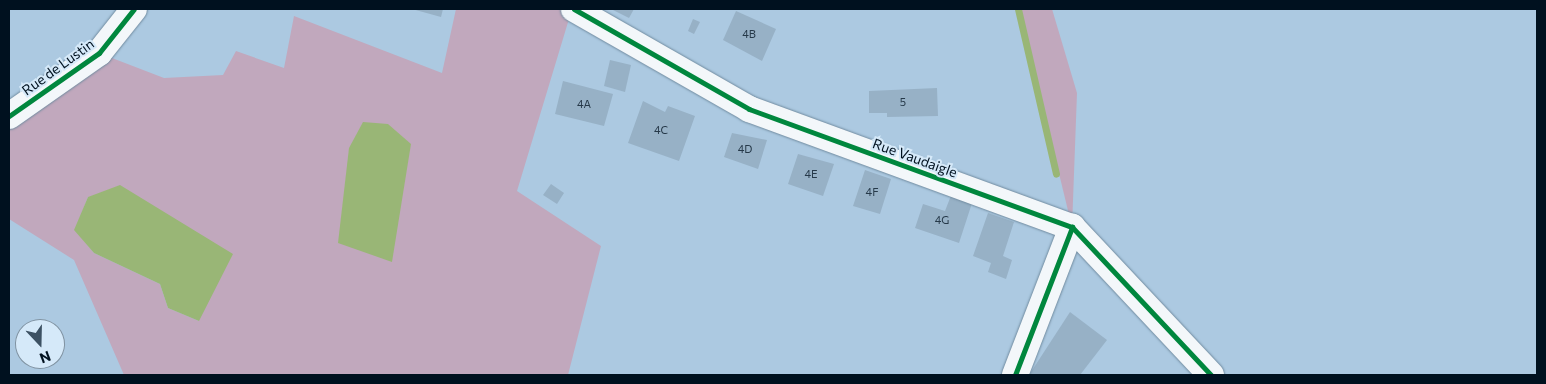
<!DOCTYPE html>
<style>
body{margin:0}
#map{position:relative;width:1546px;height:384px;overflow:hidden;background:#acc9e1;font-family:Commissioner,sans-serif}
div>[style]{position:absolute}
.green>*{inset:0;background:#c1a8bd}
.water>*{inset:0;background:#99b676}
.stream>*{height:7px;margin:-3.5px;padding:0 3.5px;transform-origin:3.5px;border-radius:3.5px;background:#99b676}
.building>*{inset:0;background:#97b1c6}
.roads{filter:drop-shadow(0 0 1px #708b9f) drop-shadow(0 0 1px #708b9f)}
.minor>*{height:26px;margin:-13px;padding:0 13px;transform-origin:13px;border-radius:13px;background:#f3f7fa}
.cycleway>*{height:5px;margin:-2.5px;padding:0 2.5px;transform-origin:2.5px;border-radius:2.5px;background:#00873e}
span{translate:-50% -50%;white-space:nowrap;text-align:center;line-height:1.15;-webkit-text-stroke:4px #d5e9f9;paint-order:stroke}
.number-label{font-size:11px;color:#263949}
.number-label span{-webkit-text-stroke-width:0}
.street-label{font-size:14px;color:#00111f}
.frame{position:absolute;inset:0;border:10px solid #00111f;pointer-events:none}
.north{position:absolute;left:15px;top:319px;width:50px;height:50px;box-sizing:border-box;background:#d5e9f9;border:1px solid #8093a2;border-radius:50%;rotate:159deg;font-size:14px;font-weight:700;line-height:20px;text-align:center;color:#00111f}
.north::after{content:'';display:block;margin:auto;width:18px;height:22px;background:#3c5163;clip-path:polygon(50% 0,100% 100%,50% 72%,0 100%)}
</style>
<div id="map">
<div class="green">
<div style="clip-path:polygon(evenodd,456px 9px,572px 9px,517px 191px,601px 246px,568px 375px,124px 375px,74px 260px,9px 219px,9px 116px,99px 53px,164px 78px,223px 75px,236px 51px,284px 68px,294px 16px,442px 73px,456px 9px,88px 197px,199px 321px,168px 308px,160px 284px,94px 253px,75px 230px,88px 197px)"></div>
<div style="clip-path:polygon(1019px 9px,1052px 9px,1077px 93px,1072px 227px)"></div>
</div>
<div class="water">
<div style="clip-path:polygon(363px 122px,388px 124px,411px 144px,392px 262px,338px 243px,349px 148px)"></div>
<div style="clip-path:polygon(120px 185px,233px 254px,199px 321px,168px 308px,160px 284px,94px 253px,74px 230px,88px 197px)"></div>
</div>
<div class="stream">
<div style="left:1018px;top:9px;width:169px;rotate:77deg"></div>
</div>
<div class="building">
<div style="clip-path:polygon(412px 9px,443px 9px,441px 17px)"></div>
<div style="clip-path:polygon(611px 9px,634px 9px,629px 18px)"></div>
<div style="clip-path:polygon(736px 11px,776px 29px,762px 61px,723px 40px)"></div>
<div style="clip-path:polygon(693px 19px,700px 22px,694px 34px,688px 31px)"></div>
<div style="clip-path:polygon(610px 60px,631px 65px,625px 92px,604px 86px)"></div>
<div style="clip-path:polygon(563px 81px,613px 94px,604px 126px,555px 114px)"></div>
<div style="clip-path:polygon(937px 88px,938px 116px,887px 117px,887px 113px,869px 113px,869px 91px)"></div>
<div style="clip-path:polygon(643px 101px,665px 112px,668px 106px,695px 116px,679px 161px,628px 143px)"></div>
<div style="clip-path:polygon(732px 133px,767px 140px,758px 169px,724px 157px)"></div>
<div style="clip-path:polygon(798px 154px,834px 164px,823px 196px,788px 184px)"></div>
<div style="clip-path:polygon(865px 170px,891px 179px,880px 214px,853px 206px)"></div>
<div style="clip-path:polygon(551px 184px,564px 193px,557px 204px,543px 195px)"></div>
<div style="clip-path:polygon(952px 193px,973px 200px,959px 243px,915px 228px,923px 204px,945px 211px)"></div>
<div style="clip-path:polygon(988px 213px,1014px 222px,1003px 256px,1012px 260px,1006px 279px,988px 272px,991px 263px,973px 256px)"></div>
<div style="clip-path:polygon(1070px 312px,1107px 340px,1080px 375px,1029px 375px)"></div>
</div>
<div class="roads">
<div class="minor">
<div style="left:574px;top:9px;width:202px;rotate:29.7deg"></div>
<div style="left:749px;top:109px;width:344px;rotate:20.1deg"></div>
<div style="left:1072px;top:227px;width:203px;rotate:46.8deg"></div>
<div style="left:9px;top:116px;width:110px;rotate:-35deg"></div>
<div style="left:99px;top:53px;width:56px;rotate:-51.5deg"></div>
<div style="left:1015px;top:375px;width:159px;rotate:-68.9deg"></div>
</div>
</div>
<div class="cycleway">
<div style="left:574px;top:9px;width:202px;rotate:29.7deg"></div>
<div style="left:749px;top:109px;width:344px;rotate:20.1deg"></div>
<div style="left:1072px;top:227px;width:203px;rotate:46.8deg"></div>
<div style="left:9px;top:116px;width:110px;rotate:-35deg"></div>
<div style="left:99px;top:53px;width:56px;rotate:-51.5deg"></div>
<div style="left:1015px;top:375px;width:159px;rotate:-68.9deg"></div>
</div>
<div class="number-label">
<span style="left:749px;top:34px">4B</span>
<span style="left:903px;top:102px">5</span>
<span style="left:584px;top:104px">4A</span>
<span style="left:661px;top:130px">4C</span>
<span style="left:745px;top:149px">4D</span>
<span style="left:811px;top:174px">4E</span>
<span style="left:872px;top:192px">4F</span>
<span style="left:942px;top:220px">4G</span>
</div>
<div class="street-label">
<span style="left:58px;top:67px;rotate:-36deg">Rue de Lustin</span>
<span style="left:915px;top:158px;rotate:20deg">Rue Vaudaigle</span>
</div>
<div class="frame"></div>
<div class="north">N</div>
</div>
